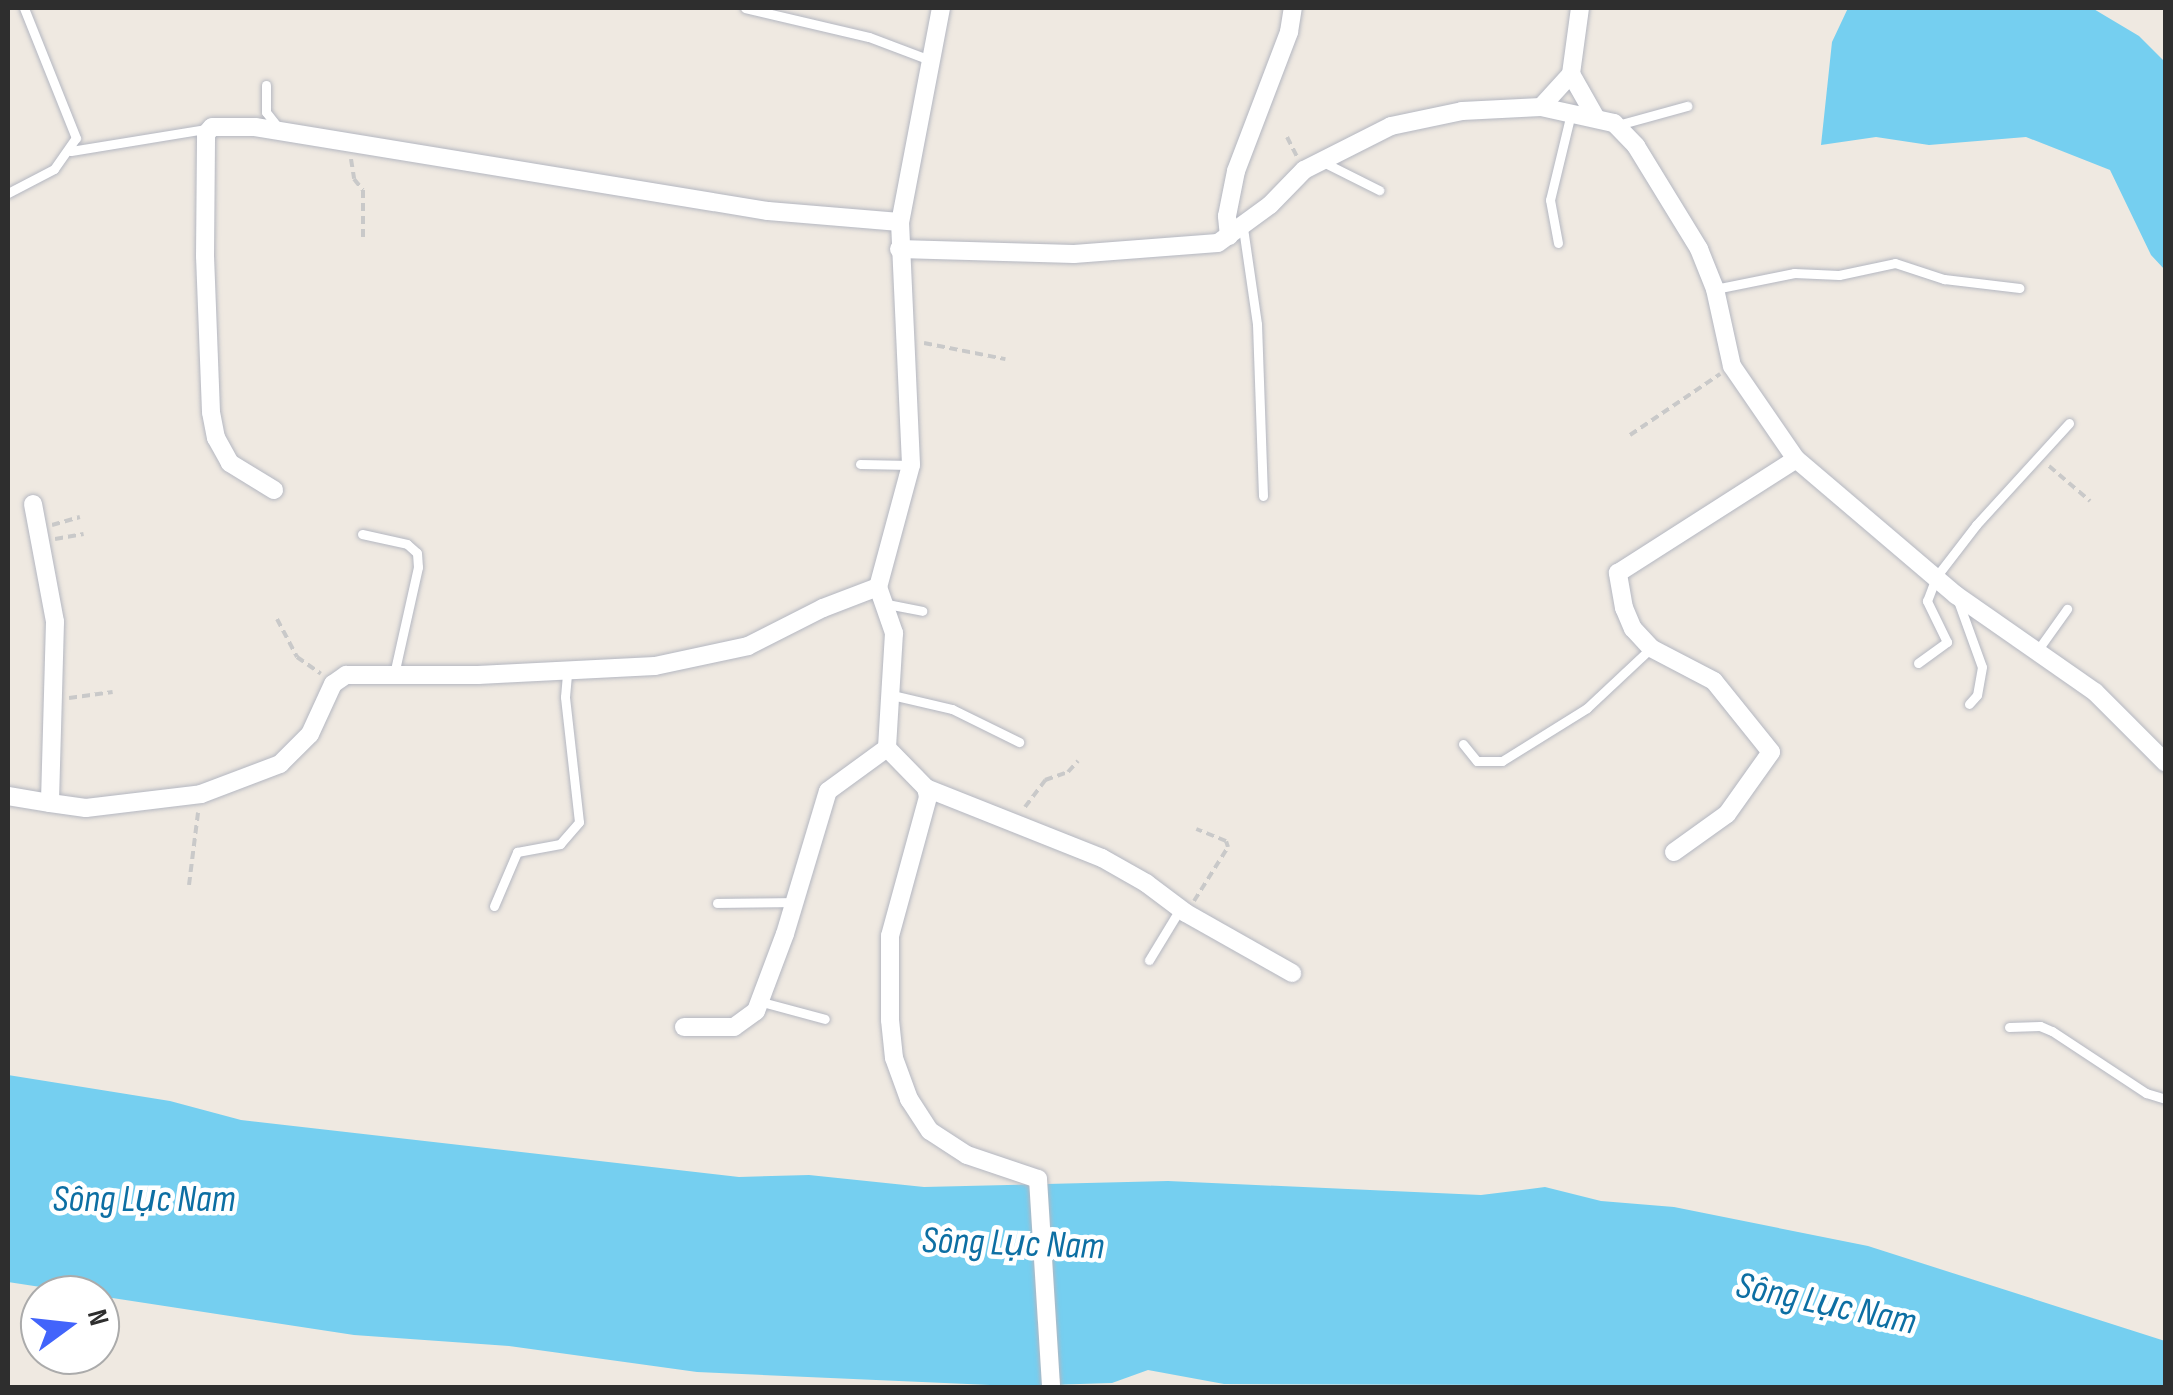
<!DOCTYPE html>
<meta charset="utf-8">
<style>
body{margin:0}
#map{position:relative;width:2173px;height:1395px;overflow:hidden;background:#efe9e1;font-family:"Sofia Sans Condensed",sans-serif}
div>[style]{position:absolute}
.water>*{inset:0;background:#75cff0}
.path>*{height:4px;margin-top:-2px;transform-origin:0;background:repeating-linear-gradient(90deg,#c9c9c9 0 8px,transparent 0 13px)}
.roads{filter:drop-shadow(0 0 2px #b4b7c1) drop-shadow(0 0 2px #b4b7c1)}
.service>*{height:9px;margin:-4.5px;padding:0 4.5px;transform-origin:4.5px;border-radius:4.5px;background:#fff}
.minor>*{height:18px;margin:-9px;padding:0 9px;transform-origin:9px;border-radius:9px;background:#fff}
span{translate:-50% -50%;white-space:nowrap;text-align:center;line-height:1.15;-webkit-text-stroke:9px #fff;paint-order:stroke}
.water-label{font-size:38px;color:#0d6fa3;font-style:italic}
.frame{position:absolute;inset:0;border:10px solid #2e2e2e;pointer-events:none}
.north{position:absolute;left:20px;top:1275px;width:100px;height:100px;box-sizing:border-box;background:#fff;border:2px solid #ababab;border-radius:50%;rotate:75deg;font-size:28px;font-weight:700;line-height:40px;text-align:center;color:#2e2e2e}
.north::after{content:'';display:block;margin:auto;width:35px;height:45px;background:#4264fb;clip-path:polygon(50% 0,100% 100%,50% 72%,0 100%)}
</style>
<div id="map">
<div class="water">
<div style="clip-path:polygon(1848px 8px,2092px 8px,2139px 36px,2165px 62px,2165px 270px,2151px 255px,2110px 170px,2026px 137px,1929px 145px,1876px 137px,1821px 145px,1832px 42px)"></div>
<div style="clip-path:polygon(8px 1075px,170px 1101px,241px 1120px,739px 1177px,809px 1175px,924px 1187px,1168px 1181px,1481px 1195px,1545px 1187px,1601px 1201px,1674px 1207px,1868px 1246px,2165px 1341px,2165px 1387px,1224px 1384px,1148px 1370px,1112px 1383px,1013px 1386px,697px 1372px,509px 1346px,354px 1335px,8px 1282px)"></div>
</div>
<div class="path">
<div style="left:1287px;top:137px;width:22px;rotate:63deg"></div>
<div style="left:351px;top:159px;width:20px;rotate:81deg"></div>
<div style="left:354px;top:179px;width:14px;rotate:51deg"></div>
<div style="left:363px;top:190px;width:47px;rotate:90deg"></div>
<div style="left:924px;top:343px;width:83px;rotate:11.2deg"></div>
<div style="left:1630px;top:435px;width:109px;rotate:-34.1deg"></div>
<div style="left:2049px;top:466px;width:54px;rotate:40.5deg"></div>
<div style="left:52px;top:525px;width:29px;rotate:-16deg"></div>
<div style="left:55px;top:539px;width:29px;rotate:-10deg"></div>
<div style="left:277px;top:619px;width:43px;rotate:62.2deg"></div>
<div style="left:297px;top:657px;width:29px;rotate:35deg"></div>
<div style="left:69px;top:698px;width:44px;rotate:-7.8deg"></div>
<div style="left:1025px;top:807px;width:34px;rotate:-53deg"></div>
<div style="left:1045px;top:780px;width:24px;rotate:-19deg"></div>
<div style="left:1068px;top:772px;width:15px;rotate:-48deg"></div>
<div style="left:189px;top:885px;width:73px;rotate:-82.9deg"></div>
<div style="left:1194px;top:901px;width:64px;rotate:-57.8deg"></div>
<div style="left:1228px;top:847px;width:6px;rotate:-108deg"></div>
<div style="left:1226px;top:841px;width:32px;rotate:-158deg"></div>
</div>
<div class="roads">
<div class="service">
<div style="left:745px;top:8px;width:127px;rotate:13.2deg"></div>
<div style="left:869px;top:37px;width:65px;rotate:20.7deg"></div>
<div style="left:266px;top:85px;width:27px;rotate:90deg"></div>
<div style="left:266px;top:112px;width:23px;rotate:52deg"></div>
<div style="left:1618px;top:125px;width:72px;rotate:-15.4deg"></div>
<div style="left:71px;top:151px;width:137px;rotate:-9.3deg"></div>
<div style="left:1323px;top:162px;width:63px;rotate:26.6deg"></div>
<div style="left:8px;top:193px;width:52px;rotate:-27.6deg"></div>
<div style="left:54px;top:169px;width:38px;rotate:-55deg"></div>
<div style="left:76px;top:138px;width:140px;rotate:-111.8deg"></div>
<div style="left:1243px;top:228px;width:97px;rotate:81.7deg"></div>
<div style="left:1257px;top:324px;width:172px;rotate:88deg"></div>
<div style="left:1558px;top:243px;width:44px;rotate:-100.5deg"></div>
<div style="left:1550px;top:200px;width:89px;rotate:-76.4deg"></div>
<div style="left:1715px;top:289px;width:81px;rotate:-11.4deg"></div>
<div style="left:1794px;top:273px;width:45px;rotate:2.5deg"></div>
<div style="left:1839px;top:275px;width:57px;rotate:-12.1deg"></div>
<div style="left:1895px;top:263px;width:52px;rotate:18.1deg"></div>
<div style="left:1944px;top:279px;width:76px;rotate:6.8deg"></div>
<div style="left:860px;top:464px;width:51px;rotate:1.1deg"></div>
<div style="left:362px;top:534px;width:46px;rotate:12.5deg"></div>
<div style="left:407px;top:544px;width:13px;rotate:42deg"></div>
<div style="left:417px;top:553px;width:14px;rotate:86deg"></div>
<div style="left:418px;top:567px;width:110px;rotate:102.6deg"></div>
<div style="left:1957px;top:598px;width:73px;rotate:70.1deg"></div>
<div style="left:1982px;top:667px;width:28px;rotate:100deg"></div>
<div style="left:1977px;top:695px;width:12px;rotate:132deg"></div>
<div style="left:887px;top:604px;width:36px;rotate:11deg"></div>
<div style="left:2037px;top:651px;width:52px;rotate:-54.5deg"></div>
<div style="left:1918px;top:663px;width:36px;rotate:-36deg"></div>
<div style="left:1947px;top:642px;width:46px;rotate:-116deg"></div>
<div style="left:1927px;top:601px;width:26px;rotate:-69deg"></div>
<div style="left:1936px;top:577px;width:66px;rotate:-52.4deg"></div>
<div style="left:1976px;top:525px;width:138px;rotate:-47.6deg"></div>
<div style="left:892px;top:695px;width:62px;rotate:13.1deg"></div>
<div style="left:952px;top:709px;width:75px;rotate:26.2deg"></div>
<div style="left:1463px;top:744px;width:22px;rotate:51deg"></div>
<div style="left:1477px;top:761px;width:25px"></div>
<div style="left:1502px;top:761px;width:100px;rotate:-31.9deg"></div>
<div style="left:1587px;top:708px;width:88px;rotate:-43.2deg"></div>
<div style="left:717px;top:903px;width:78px;rotate:-0.7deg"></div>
<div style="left:494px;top:906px;width:59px;rotate:-66.9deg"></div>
<div style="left:517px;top:852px;width:44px;rotate:-10.5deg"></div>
<div style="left:560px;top:844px;width:29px;rotate:-49deg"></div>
<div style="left:579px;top:822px;width:126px;rotate:-96.4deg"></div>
<div style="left:565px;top:697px;width:25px;rotate:-85deg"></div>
<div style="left:1149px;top:960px;width:60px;rotate:-58.7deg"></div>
<div style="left:762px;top:1002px;width:65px;rotate:15.1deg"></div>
<div style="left:2009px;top:1027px;width:31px;rotate:-2deg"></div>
<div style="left:2040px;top:1026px;width:13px;rotate:23deg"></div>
<div style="left:2052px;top:1031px;width:113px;rotate:33.4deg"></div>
<div style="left:2146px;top:1093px;width:21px;rotate:17deg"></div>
</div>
<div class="minor">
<div style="left:941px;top:8px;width:218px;rotate:100.8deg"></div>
<div style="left:900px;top:222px;width:243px;rotate:87.4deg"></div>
<div style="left:911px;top:465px;width:126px;rotate:105.1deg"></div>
<div style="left:878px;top:587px;width:49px;rotate:70.8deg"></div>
<div style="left:894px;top:633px;width:115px;rotate:93.5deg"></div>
<div style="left:887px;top:748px;width:56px;rotate:45.7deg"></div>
<div style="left:926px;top:788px;width:9px;rotate:77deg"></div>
<div style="left:928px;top:797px;width:144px;rotate:105.3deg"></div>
<div style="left:890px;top:936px;width:84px;rotate:90deg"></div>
<div style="left:890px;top:1020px;width:38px;rotate:84deg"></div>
<div style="left:894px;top:1058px;width:44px;rotate:69.9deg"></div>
<div style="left:909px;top:1099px;width:38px;rotate:57deg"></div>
<div style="left:930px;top:1131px;width:44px;rotate:33deg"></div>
<div style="left:967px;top:1155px;width:75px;rotate:18.7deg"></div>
<div style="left:1038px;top:1179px;width:209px;rotate:86.4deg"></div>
<div style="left:1580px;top:8px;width:67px;rotate:97.8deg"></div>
<div style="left:1571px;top:74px;width:51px;rotate:60.4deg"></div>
<div style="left:1541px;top:107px;width:45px;rotate:-47.7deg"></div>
<div style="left:1229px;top:236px;width:20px;rotate:-96deg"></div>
<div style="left:1227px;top:216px;width:46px;rotate:-78.7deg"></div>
<div style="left:1236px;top:171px;width:149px;rotate:-69.1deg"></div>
<div style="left:1289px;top:32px;width:24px;rotate:-81deg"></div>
<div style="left:899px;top:249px;width:175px;rotate:1.6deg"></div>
<div style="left:1074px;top:254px;width:144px;rotate:-4.4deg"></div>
<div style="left:1218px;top:243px;width:64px;rotate:-36.2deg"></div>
<div style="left:1270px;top:205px;width:49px;rotate:-45.8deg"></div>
<div style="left:1304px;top:170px;width:97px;rotate:-26.8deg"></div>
<div style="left:1391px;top:126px;width:73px;rotate:-11.9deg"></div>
<div style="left:1462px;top:111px;width:79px;rotate:-2.9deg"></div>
<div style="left:1541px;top:107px;width:75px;rotate:12.4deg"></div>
<div style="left:1614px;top:123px;width:32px;rotate:46deg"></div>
<div style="left:1636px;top:146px;width:121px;rotate:58.5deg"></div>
<div style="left:1699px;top:249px;width:43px;rotate:68.2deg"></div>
<div style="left:1715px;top:289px;width:79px;rotate:77.6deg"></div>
<div style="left:1732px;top:366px;width:113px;rotate:55.5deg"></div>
<div style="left:1796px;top:459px;width:210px;rotate:40.4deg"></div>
<div style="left:1956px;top:595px;width:169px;rotate:34.9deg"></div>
<div style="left:2095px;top:692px;width:100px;rotate:45deg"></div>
<div style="left:274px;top:490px;width:52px;rotate:-148.5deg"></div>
<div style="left:230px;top:463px;width:29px;rotate:-119deg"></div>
<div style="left:216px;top:438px;width:26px;rotate:-101deg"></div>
<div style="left:211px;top:412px;width:156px;rotate:-92.2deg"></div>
<div style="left:205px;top:256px;width:122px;rotate:-89.5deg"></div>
<div style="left:206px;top:134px;width:9px;rotate:-49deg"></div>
<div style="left:212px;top:127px;width:43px"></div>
<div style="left:255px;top:127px;width:520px;rotate:9.3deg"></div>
<div style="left:768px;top:211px;width:132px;rotate:4.8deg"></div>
<div style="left:33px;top:504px;width:120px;rotate:79.4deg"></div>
<div style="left:55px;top:622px;width:181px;rotate:91.6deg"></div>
<div style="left:50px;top:803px;width:36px;rotate:8deg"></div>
<div style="left:86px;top:808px;width:116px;rotate:-6.9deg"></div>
<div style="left:201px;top:794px;width:85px;rotate:-20.8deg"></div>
<div style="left:280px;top:764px;width:42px;rotate:-45deg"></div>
<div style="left:310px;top:734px;width:55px;rotate:-65.3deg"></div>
<div style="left:333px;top:684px;width:16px;rotate:-35deg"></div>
<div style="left:346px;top:675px;width:132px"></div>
<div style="left:478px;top:675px;width:177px;rotate:-2.9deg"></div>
<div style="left:655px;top:666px;width:95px;rotate:-12.1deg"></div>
<div style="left:748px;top:646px;width:84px;rotate:-26.9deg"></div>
<div style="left:823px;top:608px;width:59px;rotate:-20.9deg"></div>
<div style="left:926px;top:788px;width:189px;rotate:21.7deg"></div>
<div style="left:1102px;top:858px;width:51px;rotate:29.6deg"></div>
<div style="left:1146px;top:883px;width:50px;rotate:36.9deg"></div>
<div style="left:1186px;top:913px;width:122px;rotate:29.5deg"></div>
<div style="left:8px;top:796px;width:43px;rotate:9.5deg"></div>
<div style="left:1674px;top:852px;width:65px;rotate:-35.6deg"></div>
<div style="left:1727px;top:814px;width:76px;rotate:-54.6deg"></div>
<div style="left:1771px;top:752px;width:91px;rotate:-128.8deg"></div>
<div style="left:1714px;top:681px;width:71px;rotate:-152.4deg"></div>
<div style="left:1651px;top:648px;width:26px;rotate:-133deg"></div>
<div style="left:1633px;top:629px;width:23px;rotate:-113deg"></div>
<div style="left:1624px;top:608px;width:36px;rotate:-100deg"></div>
<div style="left:1618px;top:573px;width:211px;rotate:-32.6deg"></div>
<div style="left:684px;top:1027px;width:50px"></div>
<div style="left:734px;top:1027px;width:27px;rotate:-36deg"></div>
<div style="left:756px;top:1011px;width:82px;rotate:-69.4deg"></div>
<div style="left:785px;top:934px;width:149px;rotate:-73.3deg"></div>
<div style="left:828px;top:791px;width:73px;rotate:-36.1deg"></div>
</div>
</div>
<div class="water-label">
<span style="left:144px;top:1200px">Sông Lục Nam</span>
<span style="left:1013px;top:1244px;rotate:2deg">Sông Lục Nam</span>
<span style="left:1826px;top:1304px;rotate:12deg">Sông Lục Nam</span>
</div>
<div class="frame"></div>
<div class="north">N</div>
</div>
